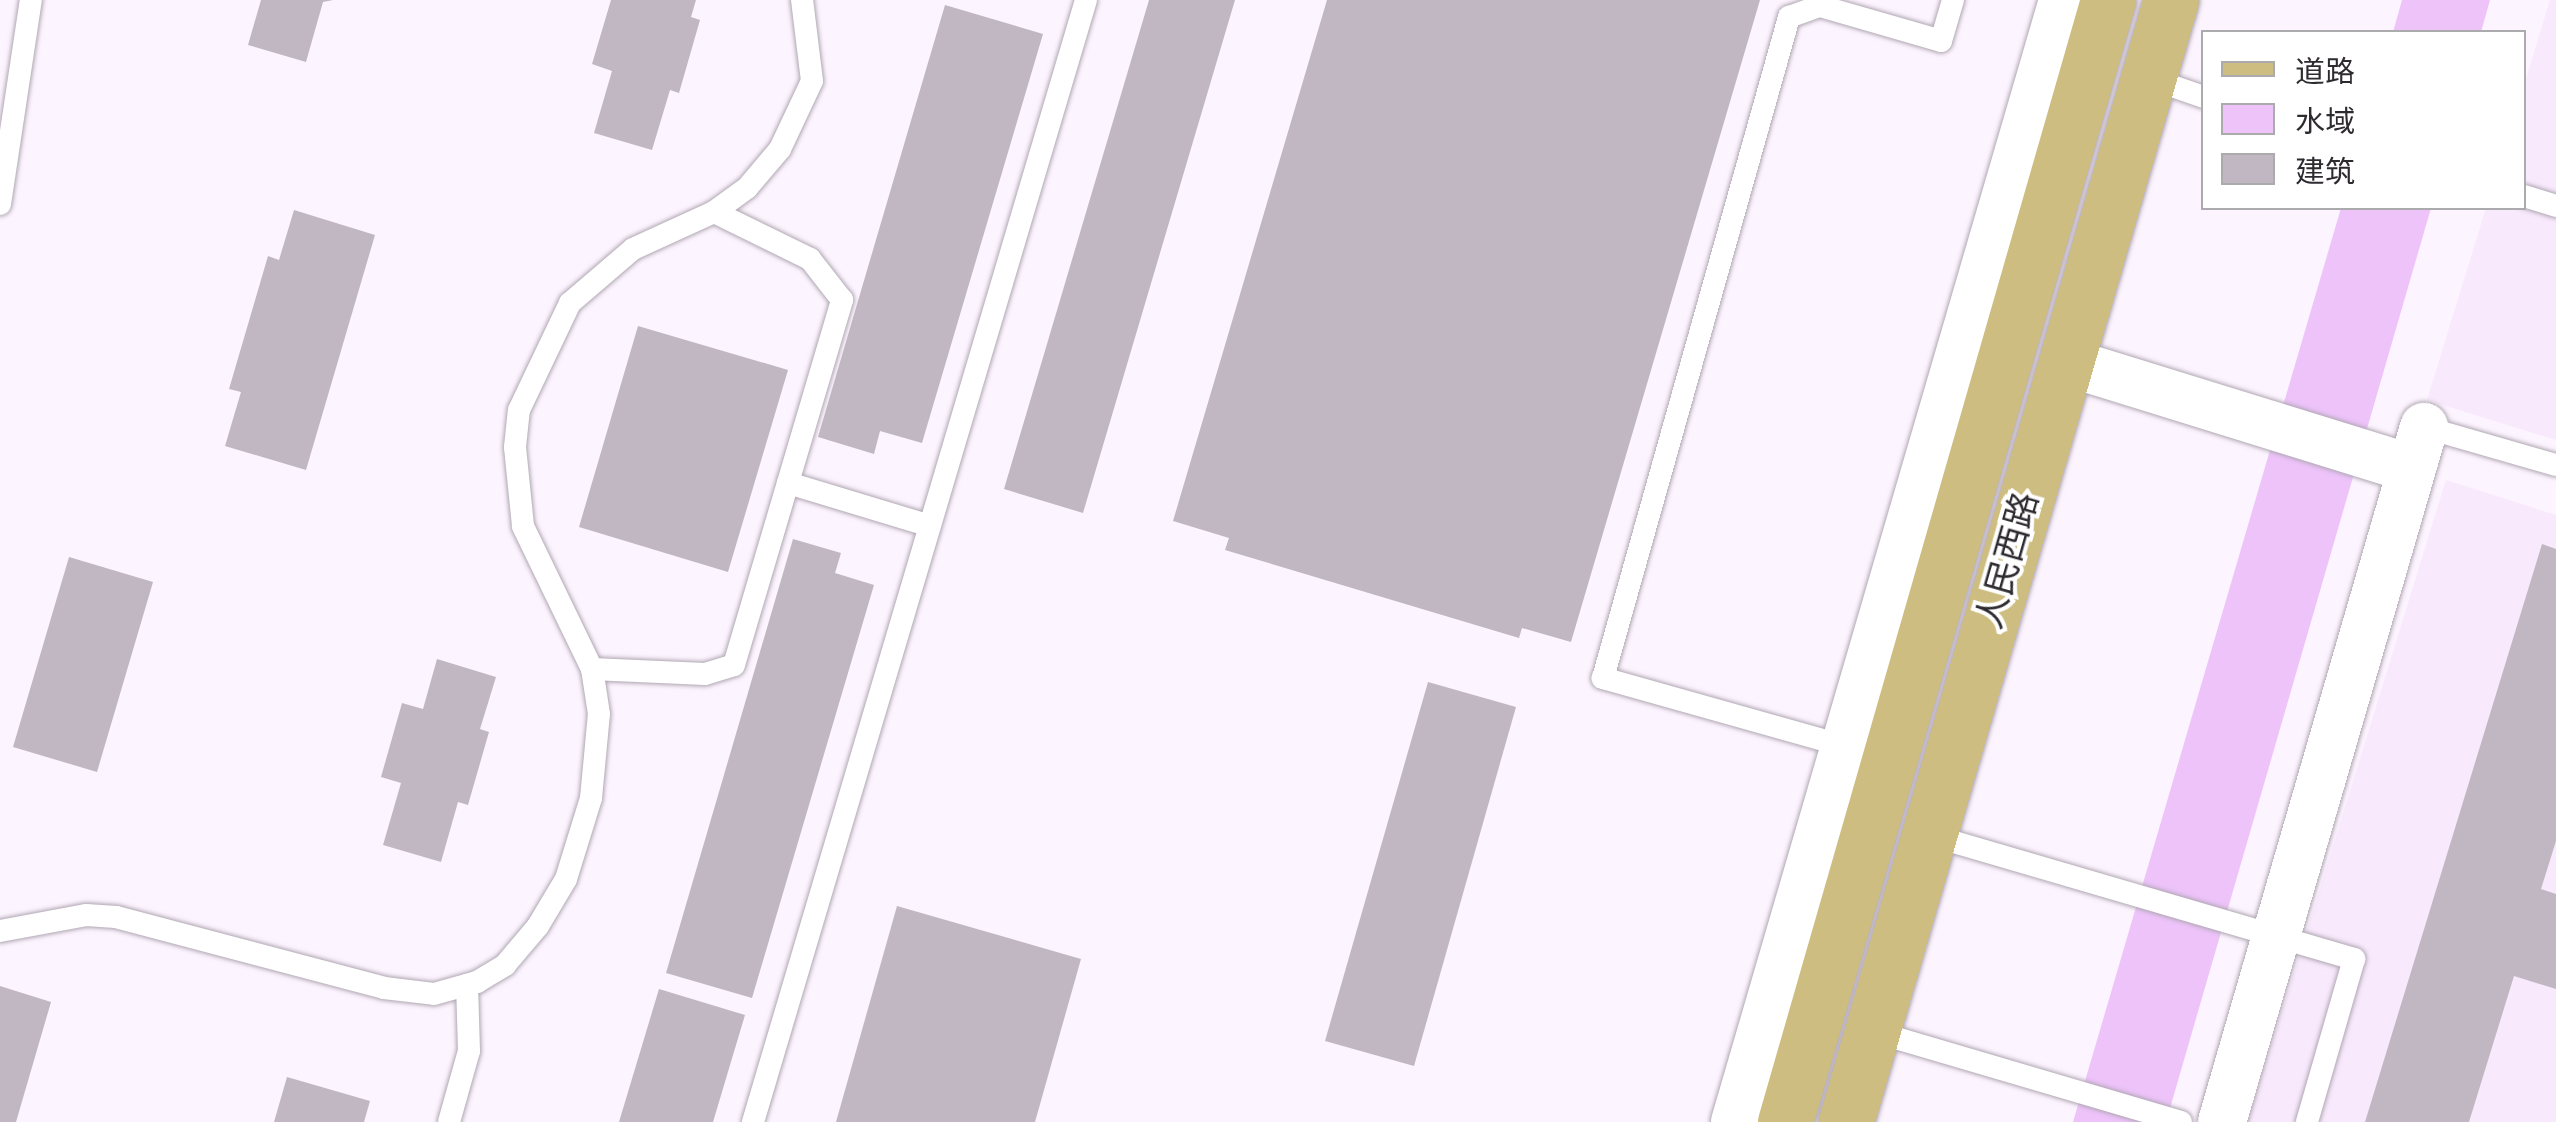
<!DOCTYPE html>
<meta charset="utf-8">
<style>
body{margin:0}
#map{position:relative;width:2556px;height:1122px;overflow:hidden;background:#fcf4fe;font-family:"Alegreya Sans","Noto Sans SC",sans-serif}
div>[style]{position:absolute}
.built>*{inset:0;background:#f8e9fc}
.water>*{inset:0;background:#edc3fa}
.building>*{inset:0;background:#c0b7c3}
.roads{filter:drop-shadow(0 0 2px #b0a7b3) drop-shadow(0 0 2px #b0a7b3)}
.service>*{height:22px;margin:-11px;padding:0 11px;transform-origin:11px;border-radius:11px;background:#fff}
.minor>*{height:48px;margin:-24px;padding:0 24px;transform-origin:24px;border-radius:24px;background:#fff}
.primary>*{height:55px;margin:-27.5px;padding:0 27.5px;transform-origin:27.5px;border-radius:27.5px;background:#cebd81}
span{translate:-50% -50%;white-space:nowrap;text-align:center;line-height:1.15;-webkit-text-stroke:8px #fff;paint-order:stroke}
.street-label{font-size:35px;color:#2e2b30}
.legend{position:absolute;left:2201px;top:30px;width:325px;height:180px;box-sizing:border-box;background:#fff;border:2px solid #abaaac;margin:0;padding:12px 18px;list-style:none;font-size:30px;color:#2e2b30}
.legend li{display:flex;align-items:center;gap:20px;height:50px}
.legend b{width:50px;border:2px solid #abaaac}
</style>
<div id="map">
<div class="built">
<div style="clip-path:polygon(2550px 0,2556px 0,2556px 440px,2427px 400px,2486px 208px,2524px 208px,2524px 85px)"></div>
<div style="clip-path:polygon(2446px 480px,2556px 515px,2556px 1122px,2248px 1122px)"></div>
</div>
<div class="water">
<div style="clip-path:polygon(2402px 0,2490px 0,2481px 32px,2393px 32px)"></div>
<div style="clip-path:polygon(2341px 208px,2431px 208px,2166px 1122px,2073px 1122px)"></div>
</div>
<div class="building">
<div style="clip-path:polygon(261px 0,333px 0,323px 2px,306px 62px,248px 45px)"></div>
<div style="clip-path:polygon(611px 0,696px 0,691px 17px,700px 20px,679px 93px,670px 90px,652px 150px,594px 133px,612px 71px,592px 64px)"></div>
<div style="clip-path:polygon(1149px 0,1235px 0,1083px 513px,1004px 489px)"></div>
<div style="clip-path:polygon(1327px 0,1760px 0,1571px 642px,1522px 628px,1519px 638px,1225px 550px,1229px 538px,1173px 521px)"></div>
<div style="clip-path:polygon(945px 5px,1043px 34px,922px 443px,880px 431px,874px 454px,818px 437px)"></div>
<div style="clip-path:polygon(294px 210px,375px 235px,306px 470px,225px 446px,241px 392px,229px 389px,268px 256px,279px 260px)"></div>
<div style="clip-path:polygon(638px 326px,788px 370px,728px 572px,579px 527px)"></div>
<div style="clip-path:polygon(793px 539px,841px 553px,835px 573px,874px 585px,752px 998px,666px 973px)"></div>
<div style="clip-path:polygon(2542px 544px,2556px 549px,2556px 841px,2541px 889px,2556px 894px,2556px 989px,2514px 976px,2469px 1122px,2365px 1122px)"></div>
<div style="clip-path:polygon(69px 557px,153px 582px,97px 772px,13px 747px)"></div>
<div style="clip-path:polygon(437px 659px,496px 677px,480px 729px,489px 732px,468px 805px,458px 802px,441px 862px,383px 845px,401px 783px,381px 777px,402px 703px,423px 709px)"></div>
<div style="clip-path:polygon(1428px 682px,1516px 707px,1414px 1066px,1325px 1041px)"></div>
<div style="clip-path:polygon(897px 906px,1081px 959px,1035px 1122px,836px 1122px)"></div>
<div style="clip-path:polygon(0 986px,51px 1002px,16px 1122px,0 1122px)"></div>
<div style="clip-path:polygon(659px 989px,745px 1015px,713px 1122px,619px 1122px)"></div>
<div style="clip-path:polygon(287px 1077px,370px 1101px,364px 1122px,274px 1122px)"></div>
</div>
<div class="roads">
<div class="service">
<div style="left:2149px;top:78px;width:58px;rotate:19.1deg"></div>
<div style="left:2524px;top:196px;width:34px;rotate:17deg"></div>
<div style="left:0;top:204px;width:206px;rotate:-81.4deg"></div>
<div style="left:2424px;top:427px;width:137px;rotate:16.1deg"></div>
<div style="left:788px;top:483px;width:148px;rotate:16.8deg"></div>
<div style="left:592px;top:669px;width:113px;rotate:2.5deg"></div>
<div style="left:705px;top:674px;width:30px;rotate:-17deg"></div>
<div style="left:734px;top:665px;width:381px;rotate:-73.5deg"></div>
<div style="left:842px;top:300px;width:52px;rotate:-128deg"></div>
<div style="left:810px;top:259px;width:107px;rotate:-153.9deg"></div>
<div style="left:1848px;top:747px;width:255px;rotate:-164.3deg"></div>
<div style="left:1603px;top:678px;width:687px;rotate:-74.28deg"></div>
<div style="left:1789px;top:17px;width:33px;rotate:-20deg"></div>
<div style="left:1820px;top:6px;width:126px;rotate:16.1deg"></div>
<div style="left:1941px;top:41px;width:43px;rotate:-73.7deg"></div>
<div style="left:1930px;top:835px;width:442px;rotate:16.3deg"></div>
<div style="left:2354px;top:959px;width:170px;rotate:106.1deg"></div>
<div style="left:0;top:931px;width:87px;rotate:-10.5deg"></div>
<div style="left:86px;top:915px;width:30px;rotate:4deg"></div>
<div style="left:116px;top:917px;width:277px;rotate:14.8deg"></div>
<div style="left:384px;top:988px;width:50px;rotate:6.8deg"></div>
<div style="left:434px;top:994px;width:45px;rotate:-15.6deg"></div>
<div style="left:477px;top:982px;width:33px;rotate:-31deg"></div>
<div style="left:505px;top:965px;width:51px;rotate:-49.8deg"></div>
<div style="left:538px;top:926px;width:55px;rotate:-59.2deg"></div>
<div style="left:566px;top:879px;width:85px;rotate:-72.8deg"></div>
<div style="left:591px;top:798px;width:84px;rotate:-84.6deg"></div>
<div style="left:599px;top:714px;width:46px;rotate:-98.8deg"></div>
<div style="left:592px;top:669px;width:159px;rotate:-115.8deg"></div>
<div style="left:523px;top:526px;width:79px;rotate:-95.8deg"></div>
<div style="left:515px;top:447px;width:37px;rotate:-84deg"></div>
<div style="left:519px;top:410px;width:119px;rotate:-64.5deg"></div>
<div style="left:570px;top:303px;width:83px;rotate:-40.6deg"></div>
<div style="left:633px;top:249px;width:89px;rotate:-24.6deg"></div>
<div style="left:714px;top:212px;width:41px;rotate:-36deg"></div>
<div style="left:747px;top:188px;width:51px;rotate:-49.8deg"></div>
<div style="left:780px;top:149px;width:75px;rotate:-64.8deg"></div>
<div style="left:812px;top:81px;width:82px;rotate:-97deg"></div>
<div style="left:1872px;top:1031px;width:322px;rotate:16.4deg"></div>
<div style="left:449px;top:1122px;width:74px;rotate:-74.3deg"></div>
<div style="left:469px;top:1051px;width:66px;rotate:-91.7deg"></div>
<div style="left:753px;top:1122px;width:1170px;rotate:-73.47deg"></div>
</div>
<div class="minor">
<div style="left:2067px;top:362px;width:359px;rotate:17.2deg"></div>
<div style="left:1735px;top:1122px;width:1169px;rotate:-73.7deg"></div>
<div style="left:2222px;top:1122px;width:724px;rotate:-73.79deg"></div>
</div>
<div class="primary">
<div style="left:1785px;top:1122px;width:1168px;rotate:-73.94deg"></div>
<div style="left:1846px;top:1122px;width:1168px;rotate:-73.85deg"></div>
</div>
</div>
<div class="street-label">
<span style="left:2009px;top:561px;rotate:-74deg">人民西路</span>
</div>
<ul class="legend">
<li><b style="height:12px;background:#cebd81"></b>道路</li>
<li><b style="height:28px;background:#edc3fa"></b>水域</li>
<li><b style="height:28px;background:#c0b7c3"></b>建筑</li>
</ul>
</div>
